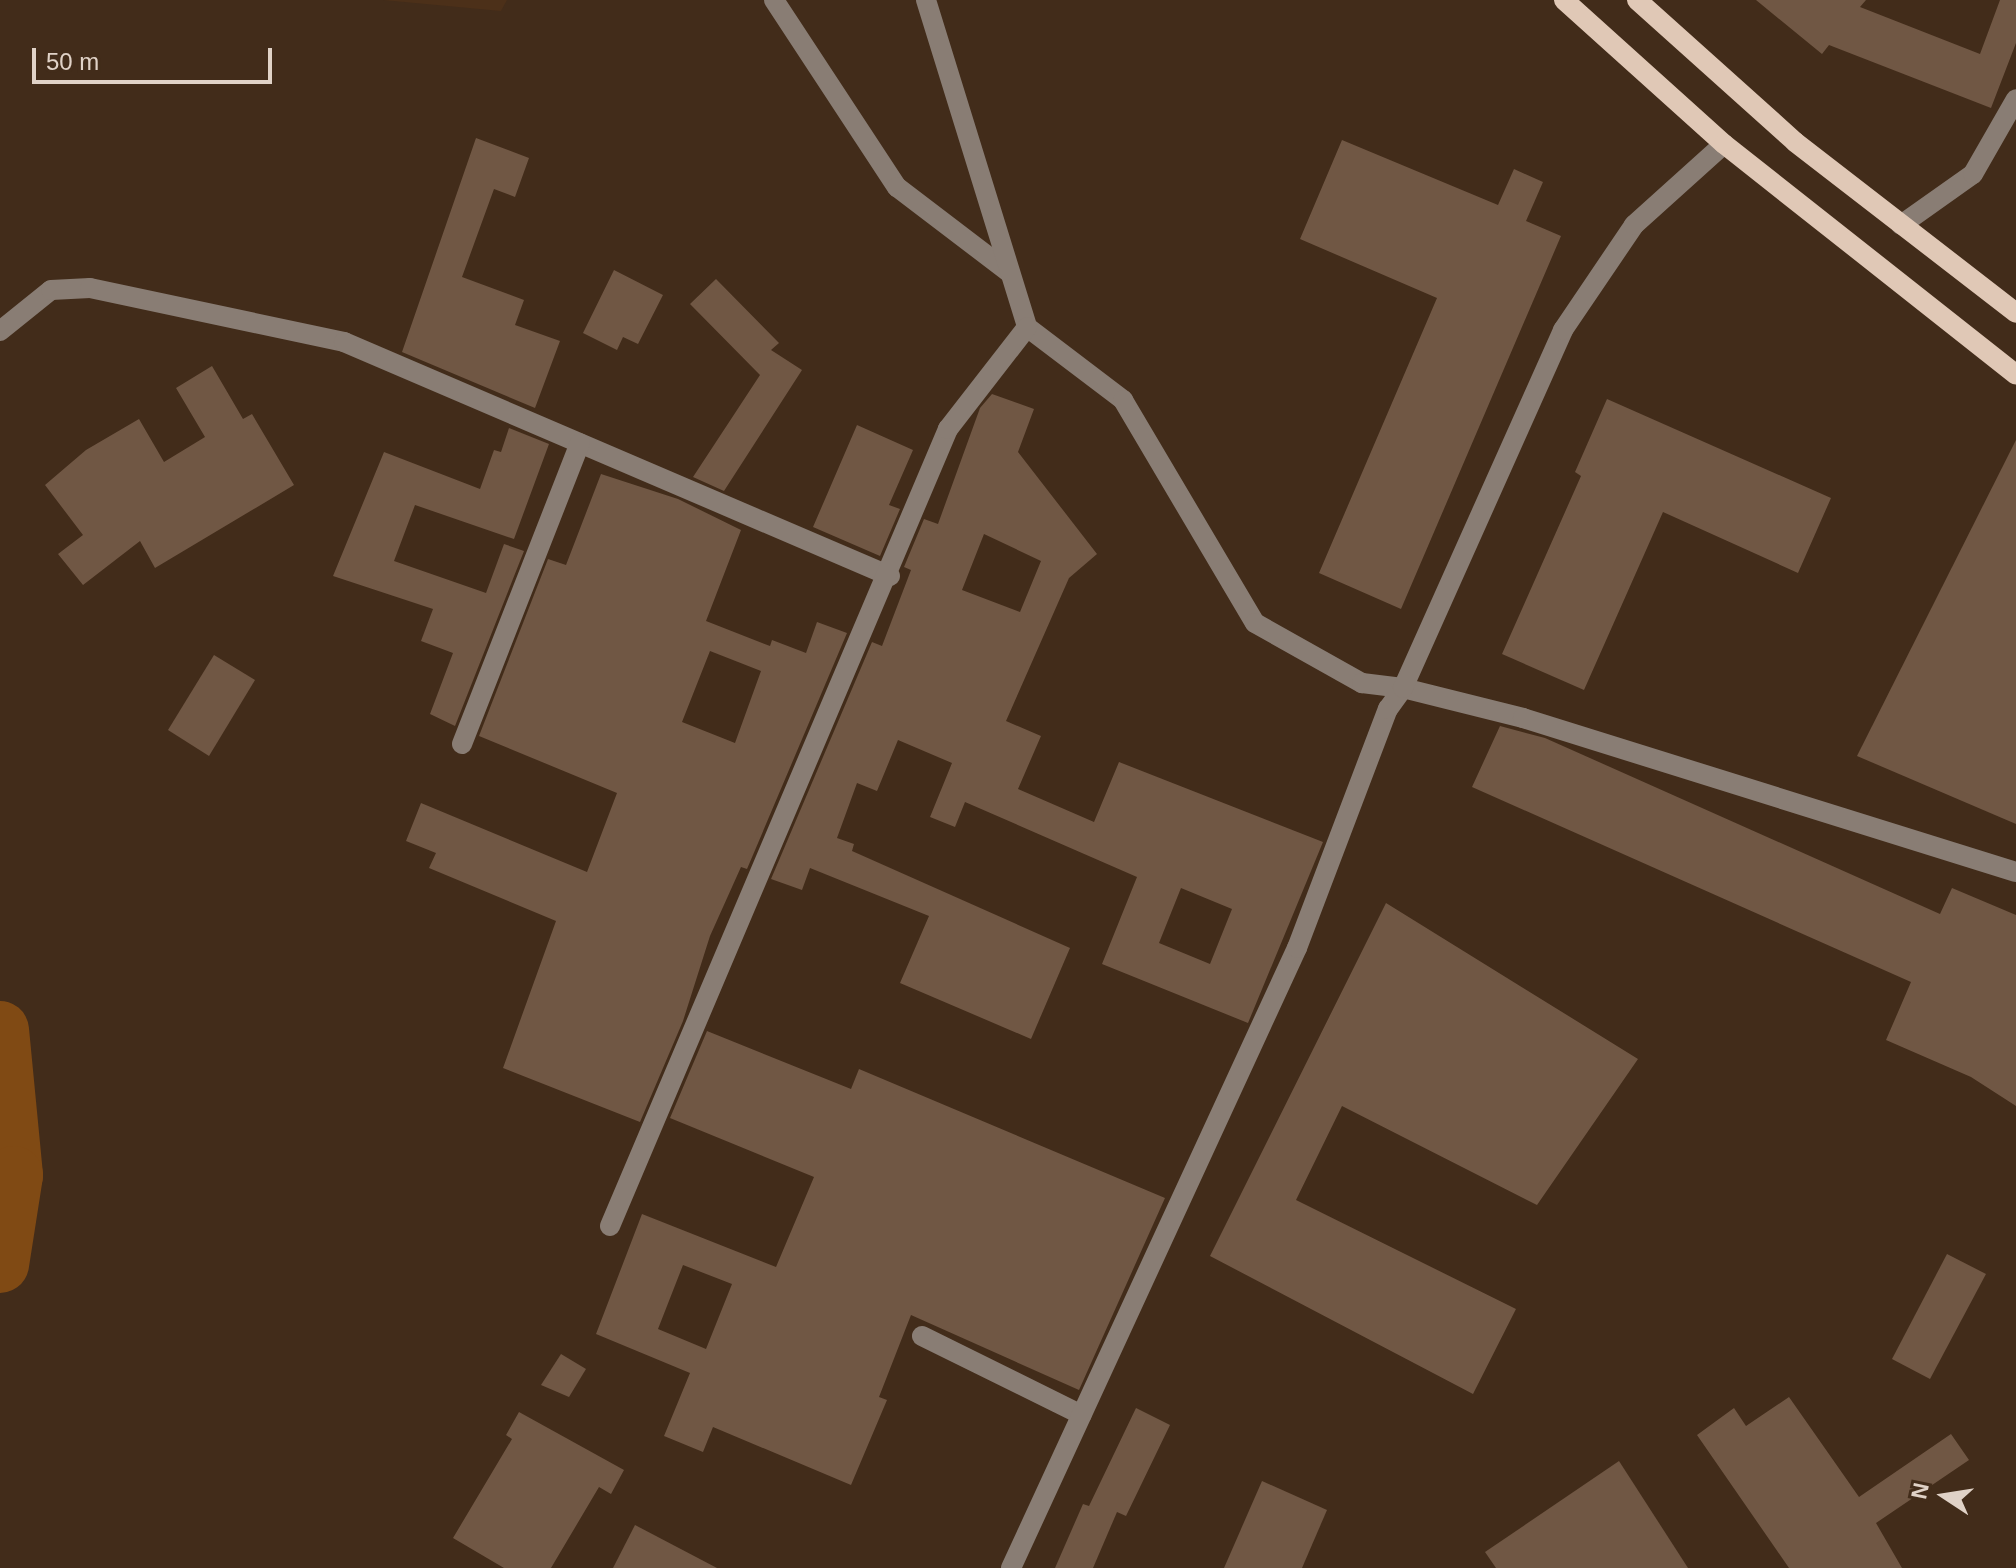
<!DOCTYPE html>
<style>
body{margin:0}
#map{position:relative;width:2016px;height:1568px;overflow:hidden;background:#422c1a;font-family:Helvetica,sans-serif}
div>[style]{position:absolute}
.built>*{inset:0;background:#4c3019}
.river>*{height:58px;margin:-29px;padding:0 29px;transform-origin:29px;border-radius:29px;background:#804a14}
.building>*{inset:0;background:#705744}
.minor>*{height:20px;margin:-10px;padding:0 10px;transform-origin:10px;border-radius:10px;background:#897d74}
.major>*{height:20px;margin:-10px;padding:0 10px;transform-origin:10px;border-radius:10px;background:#e0c8b6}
span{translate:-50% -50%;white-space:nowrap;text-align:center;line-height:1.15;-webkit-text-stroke:6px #422c1a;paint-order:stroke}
.north{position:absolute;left:1904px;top:1456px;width:80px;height:80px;-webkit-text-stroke:6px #422c1a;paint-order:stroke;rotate:282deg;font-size:22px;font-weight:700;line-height:32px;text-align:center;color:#e0d2c7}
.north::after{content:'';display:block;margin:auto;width:28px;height:36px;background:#e0d2c7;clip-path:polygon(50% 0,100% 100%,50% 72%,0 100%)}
.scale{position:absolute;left:32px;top:48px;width:240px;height:36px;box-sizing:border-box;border:4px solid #e0d2c7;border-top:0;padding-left:10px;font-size:24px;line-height:28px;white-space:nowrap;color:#e0d2c7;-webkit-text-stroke:6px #422c1a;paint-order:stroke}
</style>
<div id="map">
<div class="built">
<div style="clip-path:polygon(383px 0,507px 0,501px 11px)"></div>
</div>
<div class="river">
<div style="left:0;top:1030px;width:146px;rotate:84.5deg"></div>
<div style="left:14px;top:1175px;width:90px;rotate:98.9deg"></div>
</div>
<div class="building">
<div style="clip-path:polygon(1756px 0,1866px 0,1860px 7px,1980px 54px,2000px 0,2016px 0,2016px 43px,1991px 108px,1829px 45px,1822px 54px)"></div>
<div style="clip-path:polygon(476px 138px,529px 158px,515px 197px,494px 189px,462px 277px,524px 300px,515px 325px,560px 341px,535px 408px,402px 352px)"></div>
<div style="clip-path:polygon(1342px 140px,1498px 205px,1514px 169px,1543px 182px,1526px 221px,1561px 236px,1401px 609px,1319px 573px,1437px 298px,1300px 239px)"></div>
<div style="clip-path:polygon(614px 270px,663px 295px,638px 344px,623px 337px,617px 350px,583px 333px)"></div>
<div style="clip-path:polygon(716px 279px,779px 343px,771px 350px,802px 370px,724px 491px,693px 477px,760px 375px,690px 304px)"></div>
<div style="clip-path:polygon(212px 366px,243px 419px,252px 414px,294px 485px,155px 568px,140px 541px,83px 585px,58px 554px,83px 535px,45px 485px,86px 450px,139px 419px,164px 462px,205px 437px,176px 388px)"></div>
<div style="clip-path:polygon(evenodd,992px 394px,1034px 409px,1018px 452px,1097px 554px,1069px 578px,1006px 721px,1041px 736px,1018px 789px,1094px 822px,1119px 762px,1323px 842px,1248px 1023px,1102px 964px,1137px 877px,965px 802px,955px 827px,930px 817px,952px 763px,898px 740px,877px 791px,857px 783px,837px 838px,854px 844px,852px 851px,1070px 948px,1031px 1039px,900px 983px,929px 916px,810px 868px,802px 890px,771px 879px,872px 642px,882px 646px,911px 570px,904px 567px,924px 519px,938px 524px,980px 408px,992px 394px,984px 534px,1041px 561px,1020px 612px,962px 590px,984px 534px,992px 394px,1181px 888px,1232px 909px,1210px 964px,1159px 943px,1181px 888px)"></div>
<div style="clip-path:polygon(1607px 399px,1831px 498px,1798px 573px,1663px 512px,1584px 690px,1502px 654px,1581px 476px,1575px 472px)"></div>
<div style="clip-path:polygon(857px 425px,913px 450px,889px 505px,900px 509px,880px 556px,813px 527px)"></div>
<div style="clip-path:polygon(509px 428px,549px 444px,514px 539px,415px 505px,394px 561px,486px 593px,504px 544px,524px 551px,455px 726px,430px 714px,453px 653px,421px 641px,433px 609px,333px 576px,384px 452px,480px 489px,494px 450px,501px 452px)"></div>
<div style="clip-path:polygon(2016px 440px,2016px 824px,1857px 756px)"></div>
<div style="clip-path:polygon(evenodd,601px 474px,678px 499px,741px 530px,706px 621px,770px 646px,772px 640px,806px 653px,817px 622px,847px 633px,747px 869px,741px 867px,710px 936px,683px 1021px,640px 1122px,503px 1068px,556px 921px,429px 868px,436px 853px,406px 841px,421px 803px,587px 872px,617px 793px,479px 736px,548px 559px,566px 565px,601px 474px,710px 651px,761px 671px,735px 743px,682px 722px,710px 651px)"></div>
<div style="clip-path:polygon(214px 655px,255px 680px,209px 756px,168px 730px)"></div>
<div style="clip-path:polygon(1500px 726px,1545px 738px,1940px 914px,1952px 888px,2016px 915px,2016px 1106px,1971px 1077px,1886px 1040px,1911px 982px,1472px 787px)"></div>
<div style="clip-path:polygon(1386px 903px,1638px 1059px,1537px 1205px,1342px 1106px,1296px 1200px,1516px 1309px,1473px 1394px,1210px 1256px)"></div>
<div style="clip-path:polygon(evenodd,707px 1031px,851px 1089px,859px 1069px,1165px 1198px,1079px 1390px,911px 1315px,879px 1397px,887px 1400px,851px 1485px,713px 1427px,703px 1452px,664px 1436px,690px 1373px,596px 1334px,642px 1214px,776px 1267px,814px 1177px,670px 1118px,707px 1031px,683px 1265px,732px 1284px,706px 1349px,658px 1329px,683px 1265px)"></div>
<div style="clip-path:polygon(1947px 1254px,1986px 1274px,1930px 1379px,1892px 1359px)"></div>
<div style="clip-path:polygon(561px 1354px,586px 1369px,569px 1397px,541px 1385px)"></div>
<div style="clip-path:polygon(1789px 1397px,1859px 1497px,1951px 1434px,1969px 1460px,1876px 1523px,1902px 1568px,1789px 1568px,1697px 1435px,1734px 1408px,1746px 1426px)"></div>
<div style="clip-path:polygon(1136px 1408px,1170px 1425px,1126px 1516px,1117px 1512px,1093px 1568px,1055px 1568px,1083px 1504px,1089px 1506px)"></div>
<div style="clip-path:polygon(519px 1412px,624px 1470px,611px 1494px,599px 1487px,551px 1568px,504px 1568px,453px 1538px,512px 1439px,506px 1435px)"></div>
<div style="clip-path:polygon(1619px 1461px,1688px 1568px,1496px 1568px,1485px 1552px)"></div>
<div style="clip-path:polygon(1262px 1481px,1327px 1510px,1302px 1568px,1224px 1568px)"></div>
<div style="clip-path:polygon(635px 1525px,717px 1568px,613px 1568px)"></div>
</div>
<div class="minor">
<div style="left:774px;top:0;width:224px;rotate:56.7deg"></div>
<div style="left:897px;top:187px;width:142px;rotate:37.3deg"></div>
<div style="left:926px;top:0;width:342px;rotate:72.8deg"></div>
<div style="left:1027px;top:327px;width:121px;rotate:37.2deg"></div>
<div style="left:1123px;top:400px;width:259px;rotate:59.4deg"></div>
<div style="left:1255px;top:623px;width:123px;rotate:29.3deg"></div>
<div style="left:1362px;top:683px;width:41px;rotate:7deg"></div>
<div style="left:1403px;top:688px;width:124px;rotate:14deg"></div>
<div style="left:1523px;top:718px;width:516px;rotate:17.35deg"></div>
<div style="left:1901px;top:225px;width:88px;rotate:-35.3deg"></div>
<div style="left:1973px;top:174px;width:86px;rotate:-60.2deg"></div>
<div style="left:0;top:331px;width:65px;rotate:-38.8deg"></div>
<div style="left:51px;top:290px;width:39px;rotate:-3deg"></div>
<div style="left:90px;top:288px;width:260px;rotate:12deg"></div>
<div style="left:344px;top:342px;width:594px;rotate:23.2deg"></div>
<div style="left:462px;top:744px;width:323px;rotate:-68.6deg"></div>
<div style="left:610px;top:1226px;width:866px;rotate:-67.02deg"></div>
<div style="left:948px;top:429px;width:129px;rotate:-52.2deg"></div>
<div style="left:922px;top:1336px;width:178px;rotate:26.3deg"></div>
<div style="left:1011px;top:1568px;width:683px;rotate:-65.24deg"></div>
<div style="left:1297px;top:948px;width:256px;rotate:-69.2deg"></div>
<div style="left:1388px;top:709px;width:26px;rotate:-54deg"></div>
<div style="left:1403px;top:688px;width:392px;rotate:-65.9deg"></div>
<div style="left:1563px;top:330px;width:127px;rotate:-55.9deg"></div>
<div style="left:1634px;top:225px;width:121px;rotate:-42deg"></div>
</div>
<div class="major">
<div style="left:1564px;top:0;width:215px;rotate:42deg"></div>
<div style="left:1724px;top:144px;width:372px;rotate:38.3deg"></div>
<div style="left:1637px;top:0;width:212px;rotate:41.9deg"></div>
<div style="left:1795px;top:142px;width:279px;rotate:37.7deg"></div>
</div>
<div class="north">N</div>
<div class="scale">50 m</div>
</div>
